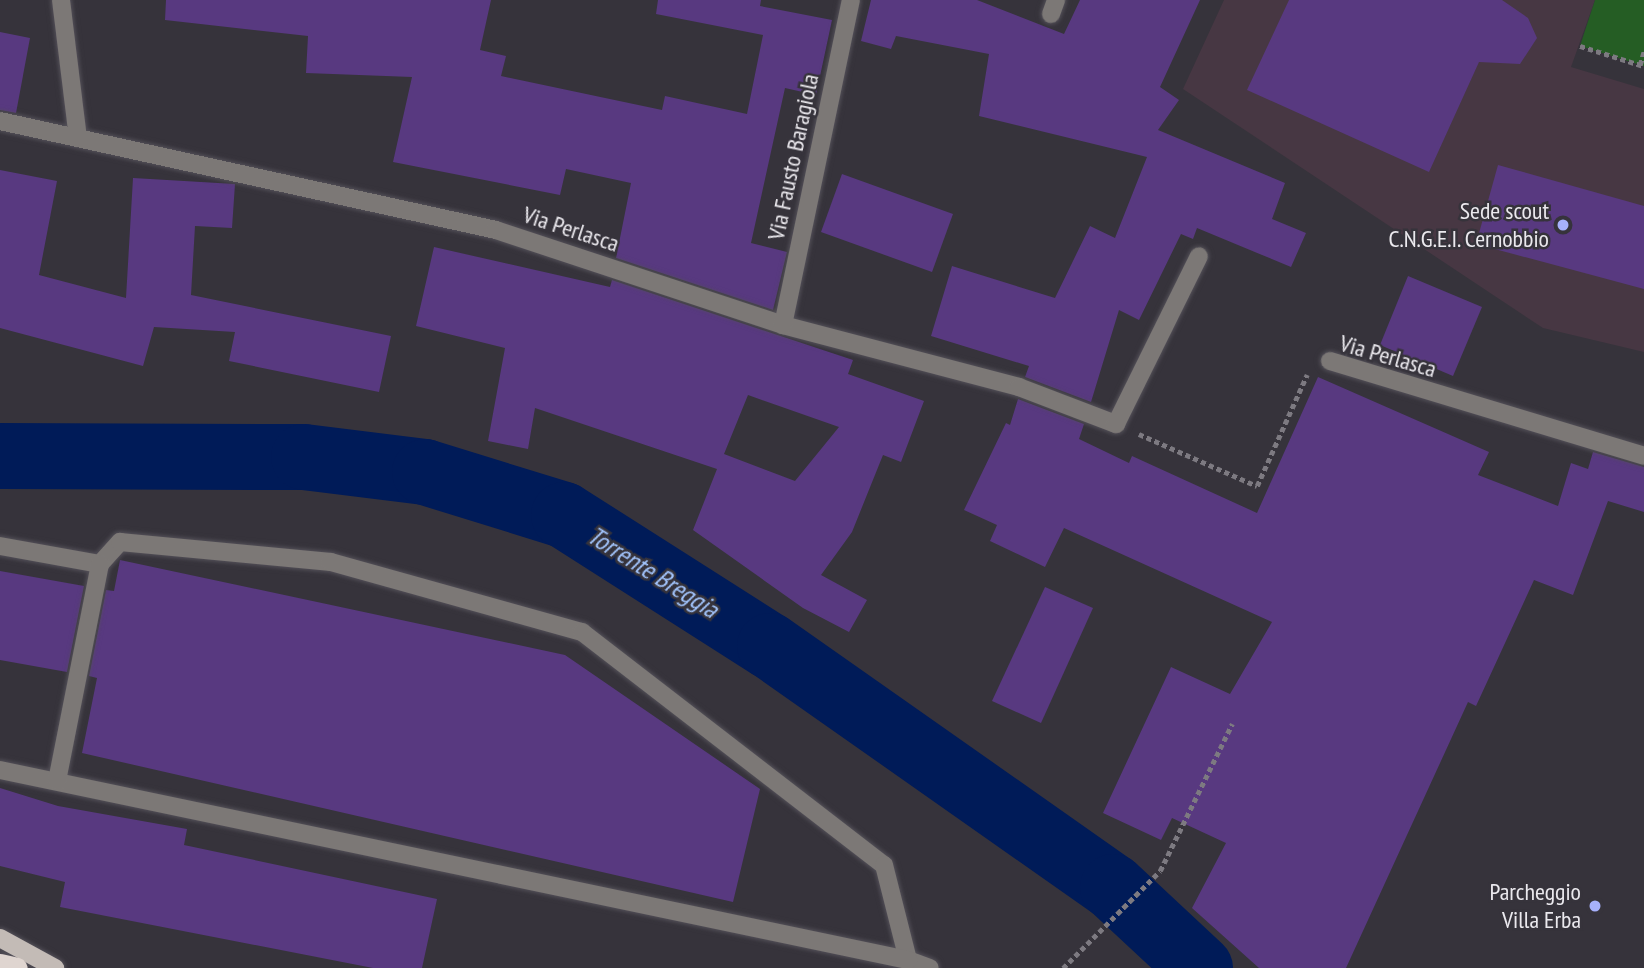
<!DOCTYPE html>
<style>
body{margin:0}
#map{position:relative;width:1644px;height:968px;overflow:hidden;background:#36333b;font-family:"PT Sans Narrow",sans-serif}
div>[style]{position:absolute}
.education>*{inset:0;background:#473743}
.green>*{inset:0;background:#255d24}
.river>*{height:66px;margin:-33px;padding:0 33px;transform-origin:33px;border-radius:33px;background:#001b58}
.building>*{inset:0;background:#583980}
.path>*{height:4.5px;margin-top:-2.25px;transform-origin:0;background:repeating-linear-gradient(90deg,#7d7a81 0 5px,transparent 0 8.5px)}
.roads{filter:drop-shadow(0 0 2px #535058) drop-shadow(0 0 2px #535058)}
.minor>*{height:18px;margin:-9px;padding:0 9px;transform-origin:9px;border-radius:9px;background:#7c7876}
.major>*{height:18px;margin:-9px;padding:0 9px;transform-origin:9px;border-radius:9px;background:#c3bbb6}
.highway>*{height:21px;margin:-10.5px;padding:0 10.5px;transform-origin:10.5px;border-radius:10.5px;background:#dfd5d0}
.dots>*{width:19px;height:19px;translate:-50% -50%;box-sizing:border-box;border:4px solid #36333b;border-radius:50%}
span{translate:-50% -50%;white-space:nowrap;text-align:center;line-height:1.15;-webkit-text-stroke:5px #36333b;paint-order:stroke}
.street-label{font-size:24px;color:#ebe9ee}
.poi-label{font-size:24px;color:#ebe9ee}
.right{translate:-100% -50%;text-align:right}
.water-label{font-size:26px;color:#a1c3fb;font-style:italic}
</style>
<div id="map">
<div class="education">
<div style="clip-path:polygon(1224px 0,1595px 0,1571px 67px,1644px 89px,1644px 352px,1543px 328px,1183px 89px)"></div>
</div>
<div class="green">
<div style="clip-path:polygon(1595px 0,1644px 0,1644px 66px,1580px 46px)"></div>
</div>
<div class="river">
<div style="left:0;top:456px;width:304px;rotate:0.2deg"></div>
<div style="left:304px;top:457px;width:122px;rotate:7.1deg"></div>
<div style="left:425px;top:472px;width:145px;rotate:17.2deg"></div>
<div style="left:564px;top:515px;width:244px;rotate:32.5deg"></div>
<div style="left:770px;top:646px;width:419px;rotate:35.1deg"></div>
<div style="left:1113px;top:887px;width:119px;rotate:43deg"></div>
</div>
<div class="building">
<div style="clip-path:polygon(166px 0,491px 0,480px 50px,506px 56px,501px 76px,662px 110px,665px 96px,747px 114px,763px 35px,656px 14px,658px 0,761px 0,760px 6px,832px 20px,816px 95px,785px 88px,751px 243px,787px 252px,773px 310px,616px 258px,631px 183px,566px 169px,560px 195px,393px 162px,412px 77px,306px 73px,308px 36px,165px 20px)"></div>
<div style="clip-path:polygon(871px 0,977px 0,1064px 34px,1080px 0,1200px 0,1160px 87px,1179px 100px,1158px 130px,1285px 183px,1272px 219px,1306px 233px,1291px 267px,1197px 228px,1193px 239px,1181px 234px,1139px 320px,1119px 310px,1091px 402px,1025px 377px,1029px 366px,931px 336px,952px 266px,1055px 298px,1090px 226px,1115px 238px,1147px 157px,979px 116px,989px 54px,896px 36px,891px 49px,861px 41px)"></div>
<div style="clip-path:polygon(1289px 0,1502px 0,1528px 18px,1537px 38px,1520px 64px,1479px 62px,1429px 172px,1247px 90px)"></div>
<div style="clip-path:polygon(0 32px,30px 38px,16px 113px,0 110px)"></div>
<div style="clip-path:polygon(1498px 165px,1644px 206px,1644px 289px,1476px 244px)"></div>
<div style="clip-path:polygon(0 170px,57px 181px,39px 275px,126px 298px,133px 178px,235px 184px,232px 228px,195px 226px,191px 295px,391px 336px,379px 392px,229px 361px,235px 332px,154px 327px,143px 366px,0 328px)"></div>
<div style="clip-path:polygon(842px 174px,953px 214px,932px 272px,821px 232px)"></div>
<div style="clip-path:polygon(evenodd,434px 247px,610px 287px,612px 280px,853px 360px,848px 374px,924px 401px,901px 462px,883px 455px,852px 532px,821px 575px,867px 600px,849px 632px,803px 608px,693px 530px,717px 469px,535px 408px,528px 449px,488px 441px,505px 348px,416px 326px,434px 247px,748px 395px,839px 427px,795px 481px,724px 454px,748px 395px)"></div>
<div style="clip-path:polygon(1408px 276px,1482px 307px,1453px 376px,1380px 345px)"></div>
<div style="clip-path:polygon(1318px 377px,1489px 452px,1478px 475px,1558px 506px,1571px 463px,1588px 469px,1593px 452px,1644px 467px,1644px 512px,1608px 501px,1573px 595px,1534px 580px,1476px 706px,1468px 702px,1346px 968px,1259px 968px,1192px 908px,1226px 843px,1172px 818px,1161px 840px,1103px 813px,1171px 667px,1230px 694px,1272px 622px,1064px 528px,1045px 567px,990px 541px,997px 525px,964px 510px,1006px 423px,1010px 425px,1018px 399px,1084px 424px,1079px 439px,1129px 463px,1132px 456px,1257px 513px)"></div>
<div style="clip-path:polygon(120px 560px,565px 655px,760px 789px,733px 902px,82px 753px,97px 678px,89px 676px,106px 590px,114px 591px)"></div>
<div style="clip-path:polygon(0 571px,84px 586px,67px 672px,0 660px)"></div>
<div style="clip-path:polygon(1045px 587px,1093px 608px,1041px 723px,992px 701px)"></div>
<div style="clip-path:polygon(0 788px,58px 806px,187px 829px,184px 845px,437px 899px,422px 968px,373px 968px,60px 907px,65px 882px,0 866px)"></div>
</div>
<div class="path">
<div style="left:1580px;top:46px;width:67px;rotate:17.4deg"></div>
<div style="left:1640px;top:65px;width:15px;rotate:-74deg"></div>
<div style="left:1139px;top:434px;width:129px;rotate:23.8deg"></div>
<div style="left:1257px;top:486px;width:122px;rotate:-65.8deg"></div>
<div style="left:1063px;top:968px;width:137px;rotate:-45deg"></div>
<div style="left:1160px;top:871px;width:164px;rotate:-63.9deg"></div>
</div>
<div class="roads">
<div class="minor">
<div style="left:61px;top:0;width:139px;rotate:83deg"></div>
<div style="left:1051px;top:14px;width:15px;rotate:-70deg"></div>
<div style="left:0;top:121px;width:508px;rotate:12.39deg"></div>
<div style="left:496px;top:230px;width:302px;rotate:18.3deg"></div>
<div style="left:783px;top:325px;width:244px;rotate:14.7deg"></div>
<div style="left:1019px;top:387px;width:104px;rotate:20.9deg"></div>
<div style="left:1116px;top:424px;width:187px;rotate:-63.7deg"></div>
<div style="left:783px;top:325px;width:332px;rotate:-78.2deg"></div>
<div style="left:1330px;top:361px;width:328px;rotate:16.8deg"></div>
<div style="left:0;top:546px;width:102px;rotate:10.2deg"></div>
<div style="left:100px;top:564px;width:30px;rotate:-48deg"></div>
<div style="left:120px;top:542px;width:212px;rotate:5.4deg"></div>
<div style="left:331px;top:562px;width:261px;rotate:15.6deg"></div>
<div style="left:582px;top:632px;width:381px;rotate:37.7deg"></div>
<div style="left:884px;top:865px;width:98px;rotate:75.8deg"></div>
<div style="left:908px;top:960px;width:23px;rotate:20deg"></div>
<div style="left:0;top:770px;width:928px;rotate:11.82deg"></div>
<div style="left:57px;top:781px;width:221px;rotate:-78.8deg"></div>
</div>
<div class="major">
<div style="left:0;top:938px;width:63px;rotate:28.6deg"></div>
</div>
<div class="highway">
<div style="left:0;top:964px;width:17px;rotate:13deg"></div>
</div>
</div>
<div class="dots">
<div style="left:1563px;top:225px;background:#a7b1fc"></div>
<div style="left:1595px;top:906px;background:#a7b1fc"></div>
</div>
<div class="street-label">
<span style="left:793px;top:157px;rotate:-78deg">Via Fausto Baragiola</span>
<span style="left:571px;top:229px;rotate:18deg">Via Perlasca</span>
<span style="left:1388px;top:356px;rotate:16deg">Via Perlasca</span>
</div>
<div class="poi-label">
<span class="right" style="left:1549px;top:225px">Sede scout<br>C.N.G.E.I. Cernobbio</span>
<span class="right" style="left:1581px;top:906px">Parcheggio<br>Villa Erba</span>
</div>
<div class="water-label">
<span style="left:653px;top:572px;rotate:32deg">Torrente Breggia</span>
</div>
</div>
